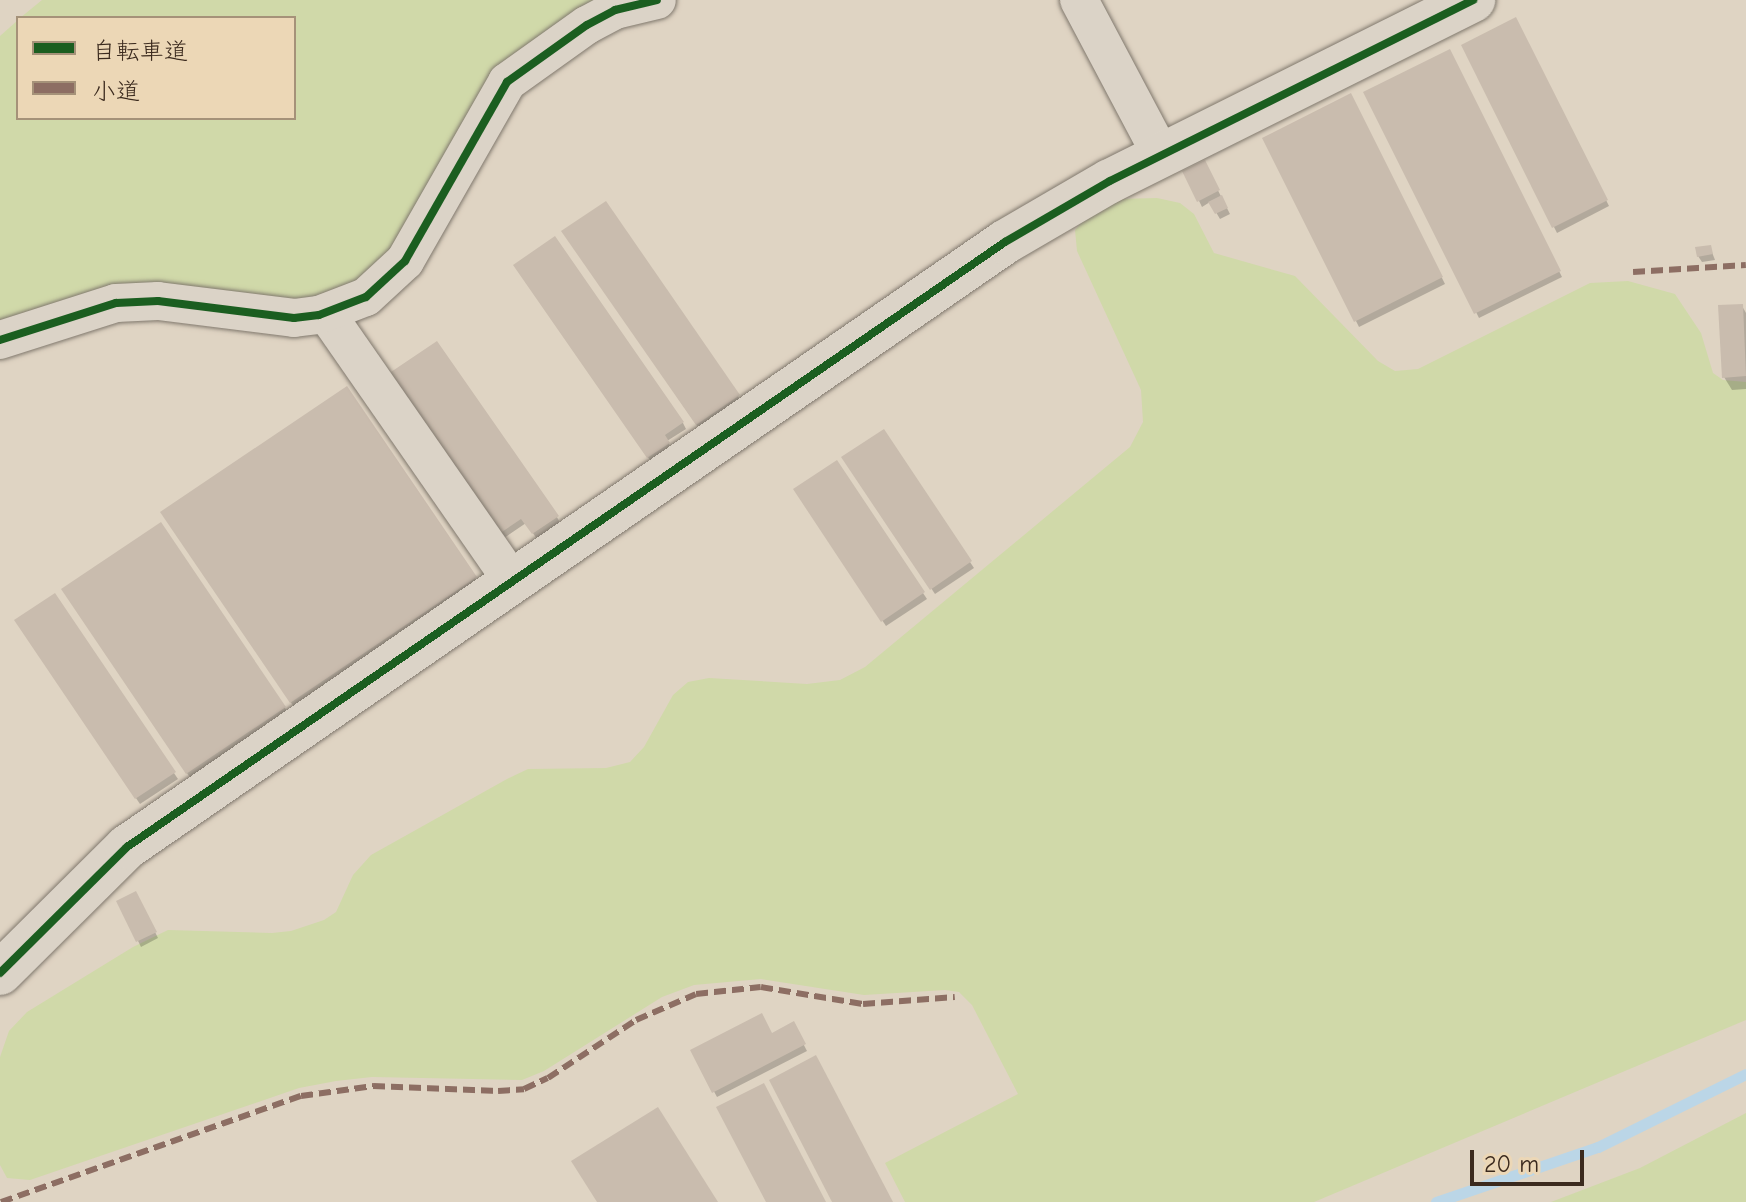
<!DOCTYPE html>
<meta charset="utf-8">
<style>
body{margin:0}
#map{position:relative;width:1746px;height:1202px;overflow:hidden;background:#dfd4c3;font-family:"Comic Neue","Klee One",sans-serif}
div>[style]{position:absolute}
.green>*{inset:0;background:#d0d9a9}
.shadow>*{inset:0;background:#0003}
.stream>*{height:11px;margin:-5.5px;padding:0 5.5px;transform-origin:5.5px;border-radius:5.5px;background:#bbd6e7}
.building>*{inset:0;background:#c9bcae}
.roads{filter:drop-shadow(0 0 2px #80786d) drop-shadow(0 0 2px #80786d)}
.street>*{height:38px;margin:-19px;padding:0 19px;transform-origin:19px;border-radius:19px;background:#dbd3c7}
.secondary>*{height:44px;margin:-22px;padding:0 22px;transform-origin:22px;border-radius:22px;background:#dbd3c7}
.quiet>*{height:6px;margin-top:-3px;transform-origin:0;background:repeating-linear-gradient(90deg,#8d6e63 0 12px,transparent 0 18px)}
.cycleway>*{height:8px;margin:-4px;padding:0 4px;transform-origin:4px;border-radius:4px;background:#1b5e20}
span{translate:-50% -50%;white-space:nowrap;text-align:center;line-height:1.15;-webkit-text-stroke:7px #ecd7b6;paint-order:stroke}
.legend{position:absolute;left:16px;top:16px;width:280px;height:104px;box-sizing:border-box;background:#ecd7b6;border:2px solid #a59279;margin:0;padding:10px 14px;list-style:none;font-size:24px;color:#3b2a1e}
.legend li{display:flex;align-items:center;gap:16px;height:40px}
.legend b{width:40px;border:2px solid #a59279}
.scale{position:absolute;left:1470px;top:1150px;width:114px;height:36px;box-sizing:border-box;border:4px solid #3b2a1e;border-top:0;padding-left:10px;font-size:24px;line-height:28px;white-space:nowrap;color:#3b2a1e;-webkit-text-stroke:6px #ecd7b6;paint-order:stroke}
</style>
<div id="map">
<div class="green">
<div style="clip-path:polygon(42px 0,610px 0,581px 16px,409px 234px,339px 297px,0 328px,0 36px,18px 20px,18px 118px,294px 118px,294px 18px,20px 18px)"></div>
<div style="clip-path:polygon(1157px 198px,1180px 203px,1194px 214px,1214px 253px,1295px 276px,1378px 361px,1395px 371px,1418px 369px,1590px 283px,1628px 281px,1675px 294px,1701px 333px,1713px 373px,1723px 380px,1746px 382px,1746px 1020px,1314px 1202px,905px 1202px,885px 1163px,1018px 1094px,972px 1005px,959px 992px,945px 990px,864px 995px,761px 979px,694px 985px,662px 997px,544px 1071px,522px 1080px,372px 1077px,336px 1081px,299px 1088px,30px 1180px,7px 1178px,0 1165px,0 1057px,9px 1031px,27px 1012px,133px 947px,168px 930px,272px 933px,291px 931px,324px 920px,336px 912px,353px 875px,371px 855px,507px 779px,528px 769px,606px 768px,630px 762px,644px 747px,673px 695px,688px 682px,709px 678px,807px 684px,840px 680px,865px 667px,1130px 447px,1143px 422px,1141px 390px,1077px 251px,1075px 230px,1089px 214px,1119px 199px)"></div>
<div style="clip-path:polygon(1746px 1113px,1746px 1202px,1551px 1202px,1640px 1168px)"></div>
</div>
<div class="shadow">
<div style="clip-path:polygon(1515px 20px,1609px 206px,1557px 233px,1554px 227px)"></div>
<div style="clip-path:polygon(1449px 52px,1562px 277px,1479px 318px,1366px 93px)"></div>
<div style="clip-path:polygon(1350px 96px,1445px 284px,1359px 327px,1265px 139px)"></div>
<div style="clip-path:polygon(1204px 163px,1230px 214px,1220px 219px,1210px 202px,1202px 207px,1185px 172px)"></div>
<div style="clip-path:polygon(568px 238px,738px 396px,741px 402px,700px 430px)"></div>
<div style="clip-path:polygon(1710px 247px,1715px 260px,1702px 262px,1698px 256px)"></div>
<div style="clip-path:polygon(519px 271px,683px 423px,686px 429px,667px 441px,672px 449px,652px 463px)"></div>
<div style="clip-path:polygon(1742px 306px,1746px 313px,1746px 389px,1732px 390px,1724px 377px)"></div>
<div style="clip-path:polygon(391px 383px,557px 517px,560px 523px,537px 539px,526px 523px,501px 540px)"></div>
<div style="clip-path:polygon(836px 463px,927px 599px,886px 626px,799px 496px)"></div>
<div style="clip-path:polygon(848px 464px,970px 562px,974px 568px,935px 594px)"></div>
<div style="clip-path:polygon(167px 518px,475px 578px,478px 583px,294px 707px)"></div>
<div style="clip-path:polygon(54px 596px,178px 779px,140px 804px,20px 627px)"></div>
<div style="clip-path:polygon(67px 596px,285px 708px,288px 713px,191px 779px)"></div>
<div style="clip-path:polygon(136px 894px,158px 938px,141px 947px,119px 902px)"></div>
<div style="clip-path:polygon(793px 1024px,807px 1051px,717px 1097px,692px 1051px,772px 1035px)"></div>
</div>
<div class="stream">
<div style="left:1436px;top:1202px;width:171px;rotate:-18.8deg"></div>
<div style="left:1598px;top:1147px;width:165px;rotate:-26.3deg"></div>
</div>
<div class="building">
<div style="clip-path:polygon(1516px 17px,1608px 200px,1552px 228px,1461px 45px)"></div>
<div style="clip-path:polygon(1450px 49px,1561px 271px,1474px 314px,1363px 92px)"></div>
<div style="clip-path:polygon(1351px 93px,1443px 277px,1354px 322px,1262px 138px)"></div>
<div style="clip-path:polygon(1205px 160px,1220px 190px,1197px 202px,1182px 171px)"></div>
<div style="clip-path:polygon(1222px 195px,1228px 208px,1215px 214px,1208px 202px)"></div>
<div style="clip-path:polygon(606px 201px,740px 395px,696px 425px,561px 231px)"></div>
<div style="clip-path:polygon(555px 236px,684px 422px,665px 435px,670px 443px,647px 458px,513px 265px)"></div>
<div style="clip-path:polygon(1711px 245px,1713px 254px,1697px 257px,1695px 247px)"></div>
<div style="clip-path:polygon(1743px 304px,1746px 376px,1722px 378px,1718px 305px)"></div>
<div style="clip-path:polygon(437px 341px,559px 516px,532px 534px,521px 519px,496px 536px,385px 376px)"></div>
<div style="clip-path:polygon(347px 386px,477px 577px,290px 703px,160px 512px)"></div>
<div style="clip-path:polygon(884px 429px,972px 561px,930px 590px,841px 457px)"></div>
<div style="clip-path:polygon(837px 460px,925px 592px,881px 622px,793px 489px)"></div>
<div style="clip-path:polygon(161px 522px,286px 707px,186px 774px,61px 589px)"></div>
<div style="clip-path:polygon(55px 593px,176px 772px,135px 799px,14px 620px)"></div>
<div style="clip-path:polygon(136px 891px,157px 932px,136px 942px,116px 901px)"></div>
<div style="clip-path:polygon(762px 1013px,772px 1033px,794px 1021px,806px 1044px,712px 1093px,690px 1050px)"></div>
<div style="clip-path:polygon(816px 1055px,893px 1202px,832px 1202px,769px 1080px)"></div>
<div style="clip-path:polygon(764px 1083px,826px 1202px,766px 1202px,716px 1107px)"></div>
<div style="clip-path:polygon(658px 1107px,718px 1202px,597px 1202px,571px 1161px)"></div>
</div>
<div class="roads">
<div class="street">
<div style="left:1079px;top:0;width:175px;rotate:62.1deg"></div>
<div style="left:326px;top:313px;width:326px;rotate:55.2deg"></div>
<div style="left:0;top:340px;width:122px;rotate:-17.7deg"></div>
<div style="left:116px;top:303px;width:42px;rotate:-2.7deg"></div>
<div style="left:158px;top:301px;width:137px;rotate:7.1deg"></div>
<div style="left:294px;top:318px;width:25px;rotate:-7deg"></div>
<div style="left:319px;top:315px;width:50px;rotate:-21deg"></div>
<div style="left:366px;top:297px;width:53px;rotate:-42.7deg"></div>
<div style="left:405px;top:261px;width:206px;rotate:-60.3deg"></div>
<div style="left:507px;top:82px;width:98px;rotate:-35.5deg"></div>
<div style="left:587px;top:25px;width:32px;rotate:-28deg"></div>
<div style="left:615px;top:10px;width:43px;rotate:-13.4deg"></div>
</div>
<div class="secondary">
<div style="left:0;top:973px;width:179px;rotate:-44.8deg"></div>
<div style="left:127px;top:847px;width:1066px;rotate:-34.57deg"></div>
<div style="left:1005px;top:242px;width:121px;rotate:-30.2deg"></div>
<div style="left:1110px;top:181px;width:406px;rotate:-26.5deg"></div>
</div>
</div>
<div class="quiet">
<div style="left:1633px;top:272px;width:113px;rotate:-3.5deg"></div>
<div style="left:1px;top:1202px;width:318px;rotate:-19.5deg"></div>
<div style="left:301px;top:1096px;width:73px;rotate:-7.9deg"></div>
<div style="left:373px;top:1086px;width:125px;rotate:2.3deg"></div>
<div style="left:498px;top:1091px;width:26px;rotate:-4deg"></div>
<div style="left:524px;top:1089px;width:26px;rotate:-25deg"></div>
<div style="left:548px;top:1078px;width:105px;rotate:-33.4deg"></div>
<div style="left:636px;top:1020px;width:65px;rotate:-23.4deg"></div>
<div style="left:696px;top:994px;width:65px;rotate:-6.1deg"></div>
<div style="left:761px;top:987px;width:103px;rotate:9.5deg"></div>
<div style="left:863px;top:1004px;width:92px;rotate:-4.4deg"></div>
</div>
<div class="cycleway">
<div style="left:0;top:340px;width:122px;rotate:-17.7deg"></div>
<div style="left:116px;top:303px;width:42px;rotate:-2.7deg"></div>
<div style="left:158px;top:301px;width:137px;rotate:7.1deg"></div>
<div style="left:294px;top:318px;width:25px;rotate:-7deg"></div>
<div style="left:319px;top:315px;width:50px;rotate:-21deg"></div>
<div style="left:366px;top:297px;width:53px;rotate:-42.7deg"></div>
<div style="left:405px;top:261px;width:206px;rotate:-60.3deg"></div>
<div style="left:507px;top:82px;width:98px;rotate:-35.5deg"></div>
<div style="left:587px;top:25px;width:32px;rotate:-28deg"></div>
<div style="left:615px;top:10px;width:43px;rotate:-13.4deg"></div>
<div style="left:0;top:973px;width:179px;rotate:-44.8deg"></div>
<div style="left:127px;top:847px;width:1066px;rotate:-34.57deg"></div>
<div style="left:1005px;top:242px;width:121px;rotate:-30.2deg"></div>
<div style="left:1110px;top:181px;width:406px;rotate:-26.5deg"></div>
</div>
<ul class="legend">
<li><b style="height:10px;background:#1b5e20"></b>自転車道</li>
<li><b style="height:10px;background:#8d6e63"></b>小道</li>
</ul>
<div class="scale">20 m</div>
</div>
